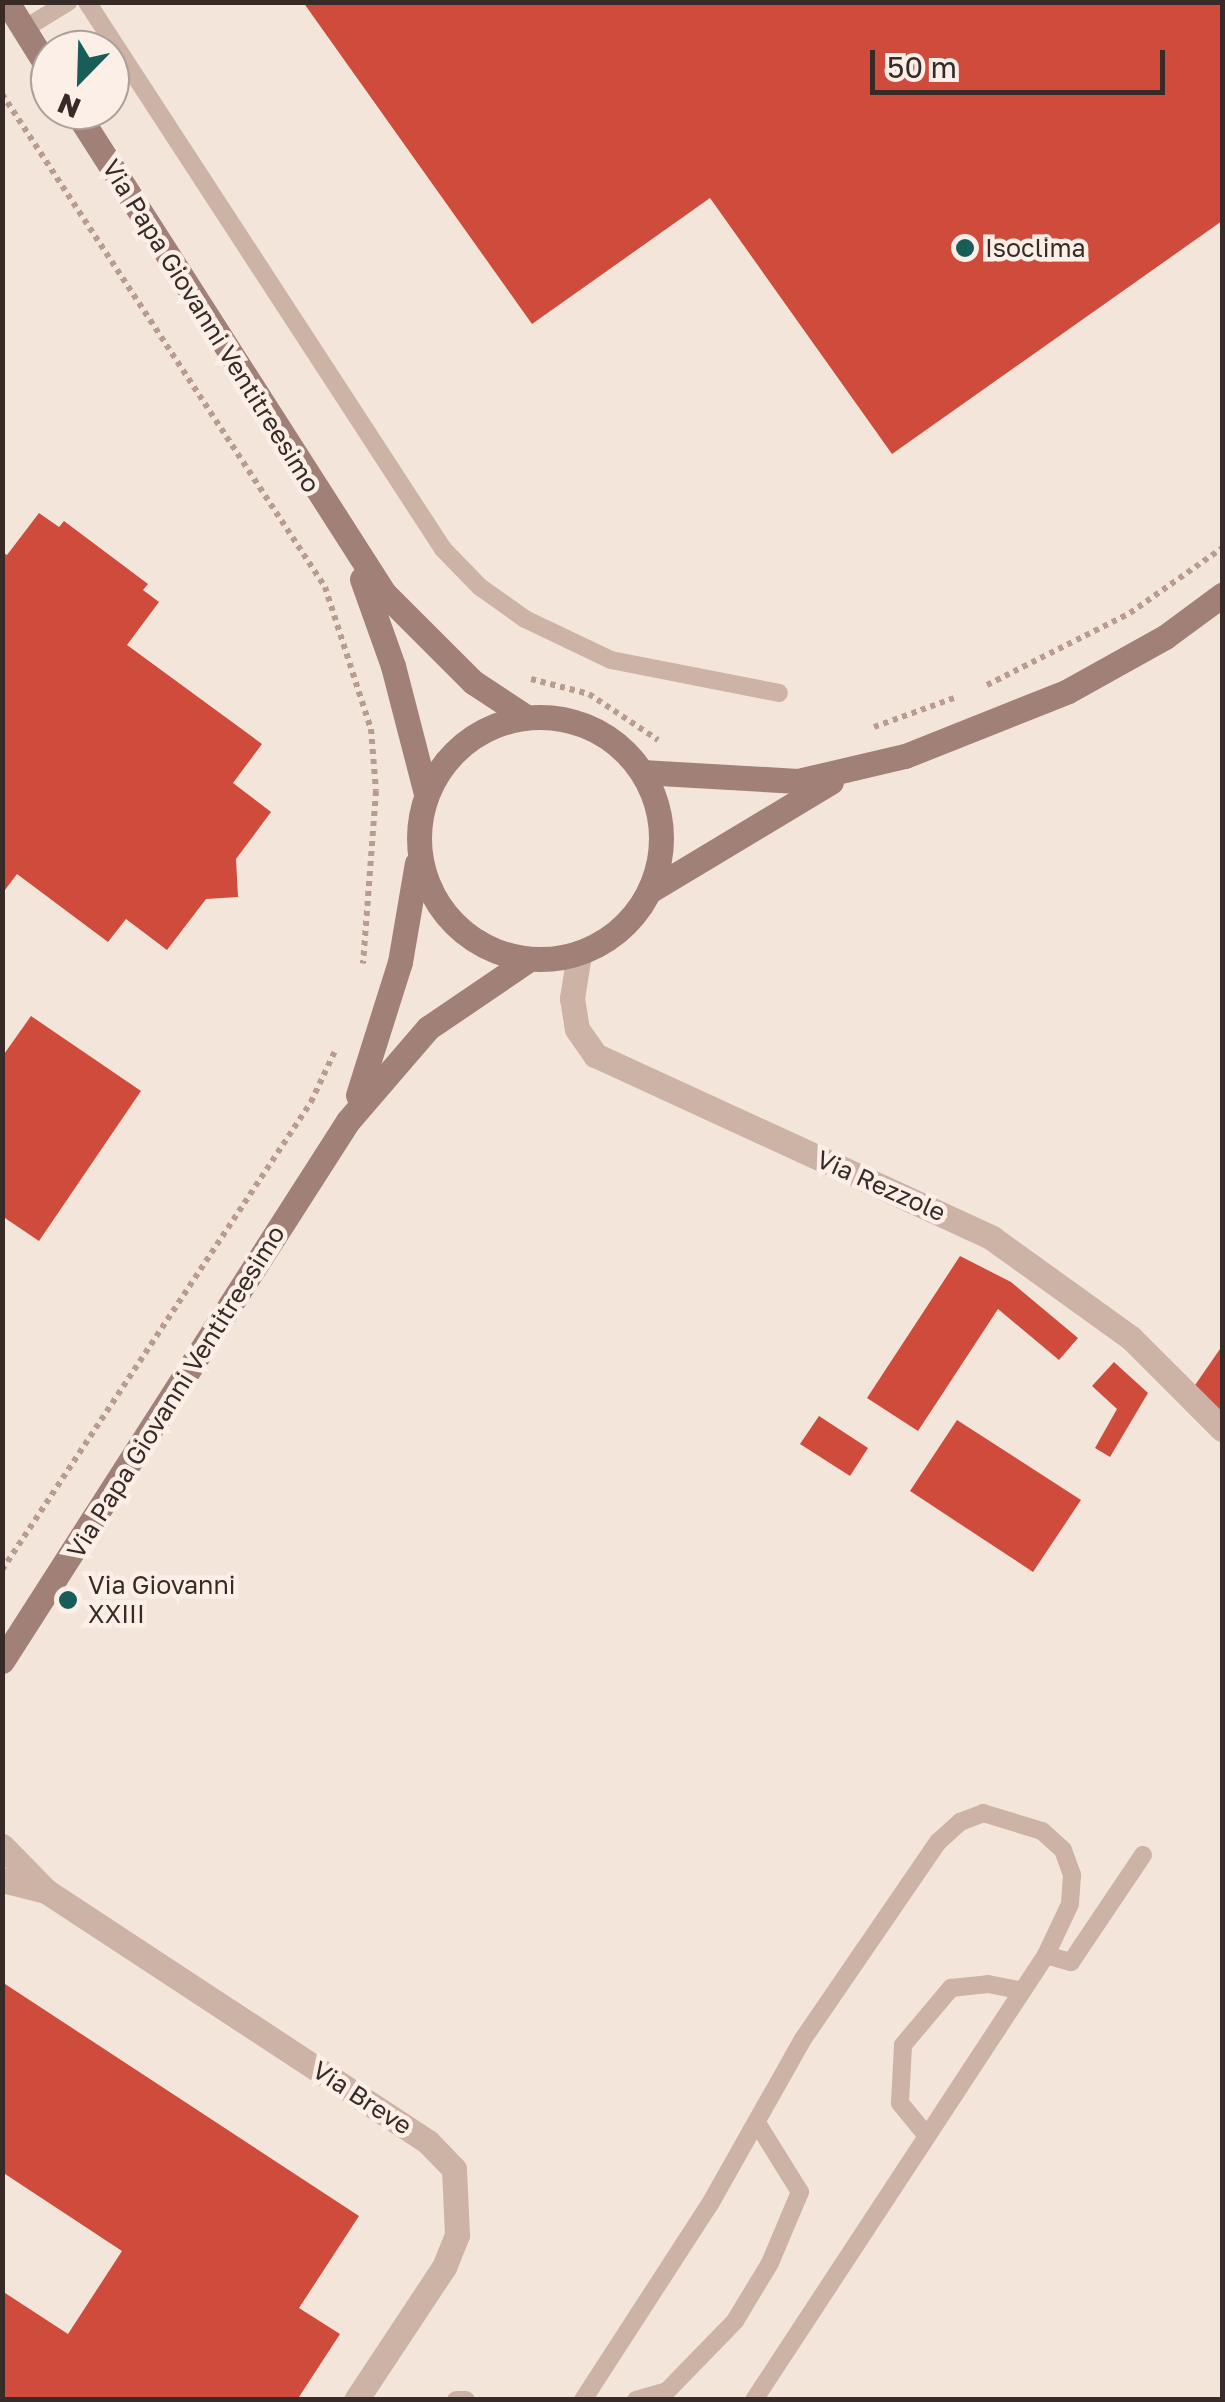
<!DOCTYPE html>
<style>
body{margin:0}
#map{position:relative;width:1225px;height:2402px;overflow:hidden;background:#f4e5db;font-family:"Golos Text",sans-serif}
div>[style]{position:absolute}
.building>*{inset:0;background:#cf4c3d}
.path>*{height:6px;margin-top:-3px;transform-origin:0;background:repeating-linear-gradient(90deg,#b99c90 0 5px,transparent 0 10px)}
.lane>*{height:18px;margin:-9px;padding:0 9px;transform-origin:9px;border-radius:9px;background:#cdb2a6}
.street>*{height:25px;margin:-12.5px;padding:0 12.5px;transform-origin:12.5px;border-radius:12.5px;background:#cdb2a6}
.secondary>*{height:25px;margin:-12.5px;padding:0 12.5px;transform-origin:12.5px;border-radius:12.5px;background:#a18077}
.secondary>.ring{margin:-12.5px;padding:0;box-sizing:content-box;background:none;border:25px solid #a18077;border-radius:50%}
.dots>*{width:28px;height:28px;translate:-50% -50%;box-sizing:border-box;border:5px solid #fbefe8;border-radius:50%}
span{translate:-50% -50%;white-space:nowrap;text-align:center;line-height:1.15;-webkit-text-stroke:9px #fbefe8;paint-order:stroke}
.poi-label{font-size:25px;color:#382a27}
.left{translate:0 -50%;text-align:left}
.street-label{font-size:25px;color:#382a27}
.frame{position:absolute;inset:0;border:5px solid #382a27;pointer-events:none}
.north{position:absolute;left:30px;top:30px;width:100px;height:100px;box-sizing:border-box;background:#fbefe8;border:2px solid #ada09b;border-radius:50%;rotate:203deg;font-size:28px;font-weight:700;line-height:40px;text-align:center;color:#382a27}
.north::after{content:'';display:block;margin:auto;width:35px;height:45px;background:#195d58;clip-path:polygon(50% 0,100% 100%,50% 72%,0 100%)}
.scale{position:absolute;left:870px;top:50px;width:295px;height:45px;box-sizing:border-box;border:5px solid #382a27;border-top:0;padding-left:12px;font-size:30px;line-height:35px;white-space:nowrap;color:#382a27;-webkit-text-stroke:8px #fbefe8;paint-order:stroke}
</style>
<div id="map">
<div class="building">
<div style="clip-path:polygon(303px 2px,1222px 2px,1222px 221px,892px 454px,710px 198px,532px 324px)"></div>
<div style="clip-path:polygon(39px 513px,59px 527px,64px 521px,148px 584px,143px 590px,159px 602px,127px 645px,262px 744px,233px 783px,271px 812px,236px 859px,238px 897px,206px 899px,167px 950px,126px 919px,108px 942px,17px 874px,2px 894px,2px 552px,7px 555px)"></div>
<div style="clip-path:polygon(31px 1016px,141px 1091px,39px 1241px,2px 1216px,2px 1057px)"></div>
<div style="clip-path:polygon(960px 1256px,1011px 1282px,1078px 1338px,1059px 1360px,998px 1309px,918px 1431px,867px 1398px)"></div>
<div style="clip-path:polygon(1222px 1346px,1222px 1414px,1191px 1391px)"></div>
<div style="clip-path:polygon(1114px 1362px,1148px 1393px,1110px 1457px,1095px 1448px,1117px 1409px,1092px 1386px)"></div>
<div style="clip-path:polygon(819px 1416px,868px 1448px,850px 1476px,800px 1444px)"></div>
<div style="clip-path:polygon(957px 1420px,1081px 1500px,1033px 1572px,910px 1491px)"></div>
<div style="clip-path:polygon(2px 1982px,359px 2216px,299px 2308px,340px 2334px,297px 2400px,2px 2400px,2px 2291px,68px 2334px,122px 2251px,2px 2172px)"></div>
</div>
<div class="path">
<div style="left:2px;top:94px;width:589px;rotate:56.77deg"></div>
<div style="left:325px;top:587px;width:149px;rotate:72.1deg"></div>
<div style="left:371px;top:729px;width:62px;rotate:85.4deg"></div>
<div style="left:376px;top:791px;width:173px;rotate:94.3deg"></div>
<div style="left:531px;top:679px;width:60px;rotate:14.5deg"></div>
<div style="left:589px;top:694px;width:83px;rotate:33.7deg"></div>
<div style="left:987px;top:685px;width:160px;rotate:-26.7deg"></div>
<div style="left:1130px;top:613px;width:113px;rotate:-35.2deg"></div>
<div style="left:874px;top:727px;width:88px;rotate:-19.9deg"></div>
<div style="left:2px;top:1570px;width:561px;rotate:-56.56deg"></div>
<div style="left:311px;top:1102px;width:56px;rotate:-64.8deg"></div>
</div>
<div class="lane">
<div style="left:87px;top:2px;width:653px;rotate:56.94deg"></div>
<div style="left:443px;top:549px;width:53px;rotate:45.8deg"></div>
<div style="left:480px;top:587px;width:55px;rotate:35.4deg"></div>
<div style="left:525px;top:619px;width:95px;rotate:25.5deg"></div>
<div style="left:611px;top:660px;width:171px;rotate:11.1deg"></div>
<div style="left:24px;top:29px;width:52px;rotate:-31.5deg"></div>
<div style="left:1046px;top:1955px;width:26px;rotate:16deg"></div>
<div style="left:1071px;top:1962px;width:129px;rotate:-56.1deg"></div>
<div style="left:927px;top:2136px;width:43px;rotate:-129.3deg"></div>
<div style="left:900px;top:2103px;width:58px;rotate:-87deg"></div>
<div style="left:903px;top:2045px;width:75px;rotate:-49.9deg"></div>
<div style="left:951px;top:1988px;width:37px;rotate:-6deg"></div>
<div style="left:988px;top:1984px;width:33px;rotate:11deg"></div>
<div style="left:456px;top:2400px;width:10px"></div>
<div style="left:583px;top:2400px;width:234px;rotate:-57.1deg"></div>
<div style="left:710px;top:2204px;width:189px;rotate:-60.6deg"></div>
<div style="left:803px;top:2039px;width:239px;rotate:-55.6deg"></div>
<div style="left:938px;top:1842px;width:30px;rotate:-42deg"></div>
<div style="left:960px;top:1822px;width:25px;rotate:-21deg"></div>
<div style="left:983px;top:1813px;width:62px;rotate:17deg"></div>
<div style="left:1042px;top:1831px;width:28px;rotate:42deg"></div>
<div style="left:1063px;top:1850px;width:27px;rotate:70deg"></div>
<div style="left:1072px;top:1875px;width:29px;rotate:94deg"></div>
<div style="left:1070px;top:1904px;width:56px;rotate:115.2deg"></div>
<div style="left:1046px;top:1955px;width:532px;rotate:123.27deg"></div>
<div style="left:636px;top:2400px;width:32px;rotate:-16deg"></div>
<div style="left:667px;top:2391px;width:98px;rotate:-45.8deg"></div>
<div style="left:735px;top:2321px;width:68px;rotate:-58.9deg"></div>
<div style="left:770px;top:2263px;width:77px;rotate:-67.1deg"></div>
<div style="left:800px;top:2192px;width:81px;rotate:-121.9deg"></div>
</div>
<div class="street">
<div style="left:579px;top:954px;width:45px;rotate:99deg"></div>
<div style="left:572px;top:998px;width:31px;rotate:81deg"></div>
<div style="left:577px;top:1029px;width:32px;rotate:55deg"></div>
<div style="left:595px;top:1055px;width:437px;rotate:24.7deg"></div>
<div style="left:992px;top:1238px;width:171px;rotate:35.7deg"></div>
<div style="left:1131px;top:1338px;width:129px;rotate:45deg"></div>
<div style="left:2px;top:1846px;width:63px;rotate:45.6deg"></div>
<div style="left:46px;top:1891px;width:457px;rotate:33.3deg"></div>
<div style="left:428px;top:2142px;width:37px;rotate:46deg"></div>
<div style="left:454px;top:2169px;width:66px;rotate:87.4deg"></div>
<div style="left:457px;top:2235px;width:35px;rotate:112deg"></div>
<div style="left:444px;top:2267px;width:159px;rotate:123.5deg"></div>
<div style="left:2px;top:1880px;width:45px;rotate:14deg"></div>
</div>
<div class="secondary">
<div style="left:7px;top:2px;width:81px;rotate:58.1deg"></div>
<div style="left:75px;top:110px;width:573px;rotate:57.39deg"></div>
<div style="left:384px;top:593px;width:126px;rotate:45deg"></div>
<div style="left:473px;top:682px;width:64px;rotate:33.4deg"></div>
<div style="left:362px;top:579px;width:92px;rotate:70.4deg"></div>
<div style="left:393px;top:666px;width:132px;rotate:75.5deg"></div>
<div class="ring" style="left:419px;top:717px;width:217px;height:217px"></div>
<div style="left:642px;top:772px;width:156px;rotate:3.3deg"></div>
<div style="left:798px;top:781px;width:110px;rotate:-13.2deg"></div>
<div style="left:905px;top:756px;width:175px;rotate:-21.7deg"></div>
<div style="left:1068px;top:691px;width:111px;rotate:-29.1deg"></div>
<div style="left:1165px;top:637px;width:71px;rotate:-36.4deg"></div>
<div style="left:651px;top:890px;width:210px;rotate:-31deg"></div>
<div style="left:358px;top:1095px;width:139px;rotate:-72.5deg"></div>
<div style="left:400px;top:962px;width:100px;rotate:-80.3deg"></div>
<div style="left:2px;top:1661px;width:641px;rotate:-57.35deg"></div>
<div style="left:348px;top:1121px;width:123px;rotate:-49.3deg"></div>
<div style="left:428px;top:1028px;width:121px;rotate:-34.2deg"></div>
</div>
<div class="dots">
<div style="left:965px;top:248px;background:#195d58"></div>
<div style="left:68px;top:1600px;background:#195d58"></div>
</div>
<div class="poi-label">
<span class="left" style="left:985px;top:248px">Isoclima</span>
<span class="left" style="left:88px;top:1600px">Via Giovanni<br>XXIII</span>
</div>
<div class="street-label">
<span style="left:211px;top:326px;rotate:58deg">Via Papa Giovanni Ventitreesimo</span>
<span style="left:881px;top:1186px;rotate:24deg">Via Rezzole</span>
<span style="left:176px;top:1392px;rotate:-58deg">Via Papa Giovanni Ventitreesimo</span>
<span style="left:362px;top:2098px;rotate:33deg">Via Breve</span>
</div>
<div class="frame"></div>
<div class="north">N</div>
<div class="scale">50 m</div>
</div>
